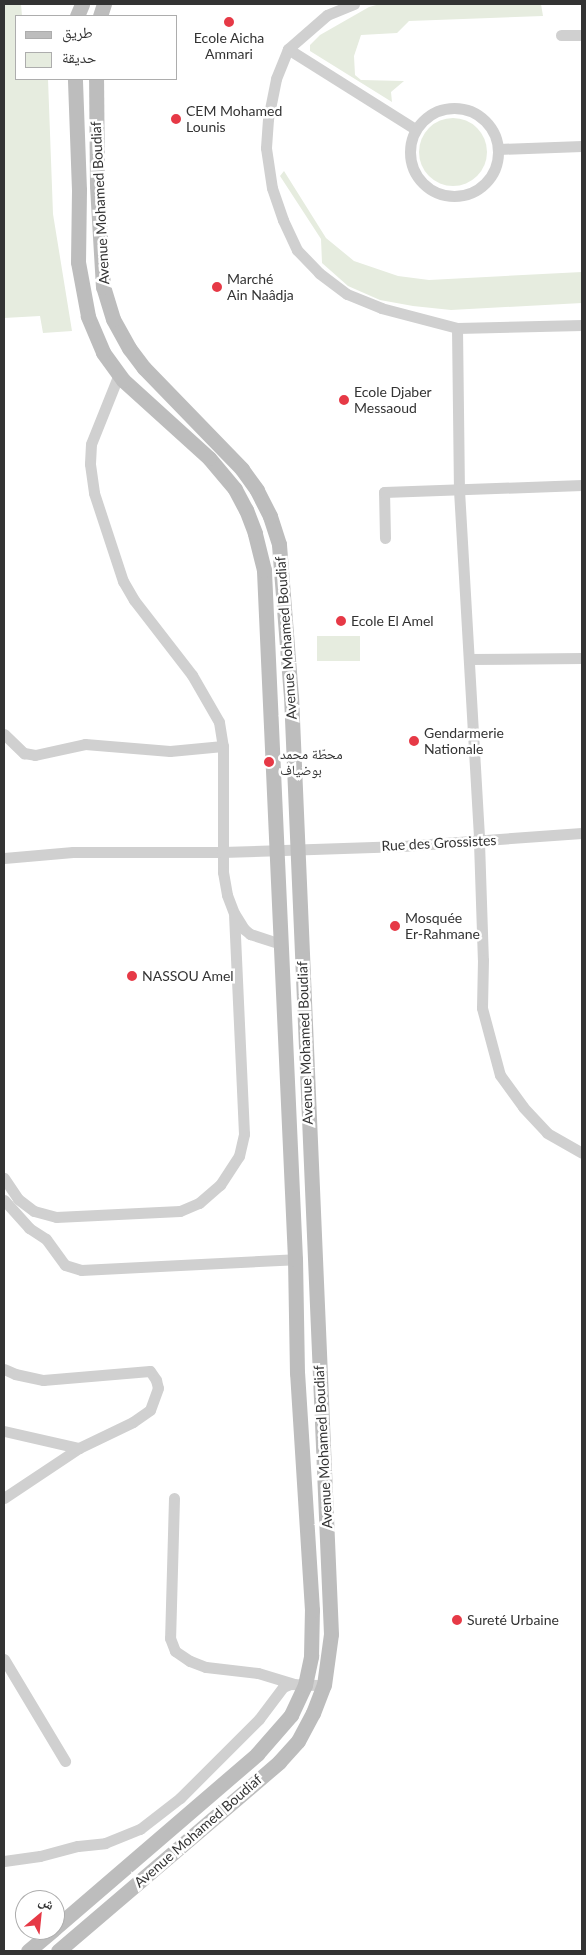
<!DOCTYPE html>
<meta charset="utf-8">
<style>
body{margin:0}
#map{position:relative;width:586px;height:1955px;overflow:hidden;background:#fff;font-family:Lato,"Noto Naskh Arabic",sans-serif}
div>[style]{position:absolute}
.green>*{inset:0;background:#e6ecdf}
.round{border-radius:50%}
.street>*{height:11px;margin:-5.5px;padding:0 5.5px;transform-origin:5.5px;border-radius:5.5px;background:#d0d0d0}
.street>.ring{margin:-5.5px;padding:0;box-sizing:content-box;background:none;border:11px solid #d0d0d0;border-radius:50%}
.secondary>*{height:15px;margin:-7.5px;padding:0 7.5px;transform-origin:7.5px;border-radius:7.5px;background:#bdbdbd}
.dots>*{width:14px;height:14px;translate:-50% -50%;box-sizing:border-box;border:2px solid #fff;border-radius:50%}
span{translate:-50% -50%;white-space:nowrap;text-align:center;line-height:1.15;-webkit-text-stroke:5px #fff;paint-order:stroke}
.poi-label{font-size:14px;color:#333}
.left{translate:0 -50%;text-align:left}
.street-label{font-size:14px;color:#333}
.frame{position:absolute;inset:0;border:5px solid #333;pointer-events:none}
.legend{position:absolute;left:15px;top:15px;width:162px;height:65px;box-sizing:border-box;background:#fff;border:1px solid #adadad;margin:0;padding:6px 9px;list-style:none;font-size:15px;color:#333}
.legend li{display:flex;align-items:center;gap:10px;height:25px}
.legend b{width:25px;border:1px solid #adadad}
.north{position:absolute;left:15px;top:1890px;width:50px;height:50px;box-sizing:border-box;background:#fff;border:1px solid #adadad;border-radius:50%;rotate:28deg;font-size:14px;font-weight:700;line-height:20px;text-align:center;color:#333}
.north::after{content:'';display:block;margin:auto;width:18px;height:22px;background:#e63946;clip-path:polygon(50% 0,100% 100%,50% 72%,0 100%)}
</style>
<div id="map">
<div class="green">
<div style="clip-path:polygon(4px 4px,21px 4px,22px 16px,16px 16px,16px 79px,48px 79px,53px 214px,72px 331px,43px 333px,40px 316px,4px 318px)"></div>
<div style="clip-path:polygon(380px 4px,541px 4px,543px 16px,409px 21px,397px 33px,361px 35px,354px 56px,355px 75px,361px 80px,404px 81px,391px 92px,392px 102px,310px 51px,310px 45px,320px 35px,369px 7px)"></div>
<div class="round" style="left:419px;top:118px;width:68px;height:68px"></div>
<div style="clip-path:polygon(284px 171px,326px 238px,354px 261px,398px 276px,429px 280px,582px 272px,582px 303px,451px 310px,413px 306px,380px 300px,348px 286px,322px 263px,321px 239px,280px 176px)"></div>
<div style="clip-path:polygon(317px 636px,360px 636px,360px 661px,317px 661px)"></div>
</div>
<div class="street">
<div style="left:354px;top:4px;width:29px;rotate:158deg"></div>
<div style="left:327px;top:15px;width:52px;rotate:138.9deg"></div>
<div style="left:288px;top:49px;width:32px;rotate:112deg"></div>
<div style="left:276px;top:79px;width:41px;rotate:101.3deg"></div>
<div style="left:268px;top:119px;width:29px;rotate:94deg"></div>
<div style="left:266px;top:148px;width:40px;rotate:81.5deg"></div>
<div style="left:272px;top:188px;width:34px;rotate:71deg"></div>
<div style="left:283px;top:220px;width:33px;rotate:65deg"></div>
<div style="left:297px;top:250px;width:32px;rotate:46deg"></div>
<div style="left:319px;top:273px;width:35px;rotate:37deg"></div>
<div style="left:347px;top:294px;width:37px;rotate:22deg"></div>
<div style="left:381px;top:308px;width:79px;rotate:14.7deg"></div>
<div style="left:457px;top:328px;width:125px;rotate:-1.4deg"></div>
<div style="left:561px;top:35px;width:21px"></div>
<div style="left:288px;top:49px;width:150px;rotate:32.2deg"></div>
<div class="ring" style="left:410px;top:108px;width:77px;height:77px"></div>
<div style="left:499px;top:149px;width:83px;rotate:-2.1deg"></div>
<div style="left:457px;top:328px;width:162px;rotate:89.3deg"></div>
<div style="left:459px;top:490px;width:353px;rotate:86.7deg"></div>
<div style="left:479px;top:842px;width:118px;rotate:88.1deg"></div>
<div style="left:483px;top:960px;width:48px;rotate:91.2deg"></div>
<div style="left:482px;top:1008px;width:69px;rotate:75deg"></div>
<div style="left:500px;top:1075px;width:39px;rotate:54deg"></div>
<div style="left:523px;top:1107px;width:35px;rotate:47deg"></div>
<div style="left:547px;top:1133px;width:40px;rotate:29.7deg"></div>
<div style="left:119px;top:374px;width:75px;rotate:111.8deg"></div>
<div style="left:91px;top:444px;width:20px;rotate:93deg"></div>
<div style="left:90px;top:464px;width:29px;rotate:82deg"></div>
<div style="left:94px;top:493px;width:93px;rotate:71.8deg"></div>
<div style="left:123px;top:581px;width:22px;rotate:60deg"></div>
<div style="left:134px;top:600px;width:95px;rotate:52.3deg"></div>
<div style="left:192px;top:675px;width:54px;rotate:60.1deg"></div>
<div style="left:219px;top:722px;width:24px;rotate:81deg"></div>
<div style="left:223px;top:746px;width:126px;rotate:90deg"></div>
<div style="left:223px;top:872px;width:23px;rotate:80deg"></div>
<div style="left:227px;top:895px;width:19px;rotate:69deg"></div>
<div style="left:234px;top:913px;width:19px;rotate:58deg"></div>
<div style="left:244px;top:929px;width:8px;rotate:40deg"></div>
<div style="left:250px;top:934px;width:32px;rotate:18deg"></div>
<div style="left:385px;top:538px;width:46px;rotate:-91.2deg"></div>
<div style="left:384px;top:492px;width:198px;rotate:-2deg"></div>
<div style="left:469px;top:659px;width:113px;rotate:-0.5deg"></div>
<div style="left:4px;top:734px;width:28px;rotate:44deg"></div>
<div style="left:24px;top:753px;width:11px;rotate:10deg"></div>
<div style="left:35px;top:755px;width:51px;rotate:-12.4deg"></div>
<div style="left:85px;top:744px;width:85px;rotate:4.7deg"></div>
<div style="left:170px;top:751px;width:53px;rotate:-5.4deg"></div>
<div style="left:4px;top:858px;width:69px;rotate:-5deg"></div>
<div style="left:73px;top:852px;width:149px"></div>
<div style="left:222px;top:852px;width:181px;rotate:-1.9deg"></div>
<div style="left:403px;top:846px;width:179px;rotate:-4.2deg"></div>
<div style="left:4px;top:1178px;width:25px;rotate:56deg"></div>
<div style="left:18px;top:1199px;width:20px;rotate:37deg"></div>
<div style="left:34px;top:1211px;width:23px;rotate:15deg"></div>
<div style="left:56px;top:1217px;width:124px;rotate:-2.8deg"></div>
<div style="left:180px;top:1211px;width:21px;rotate:-23deg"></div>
<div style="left:199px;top:1203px;width:28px;rotate:-41deg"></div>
<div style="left:220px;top:1185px;width:35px;rotate:-57deg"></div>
<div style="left:239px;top:1156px;width:23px;rotate:-77deg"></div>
<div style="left:244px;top:1134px;width:218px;rotate:-92.6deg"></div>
<div style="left:4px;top:1200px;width:38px;rotate:48deg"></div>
<div style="left:29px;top:1228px;width:20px;rotate:33deg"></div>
<div style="left:46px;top:1239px;width:32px;rotate:54deg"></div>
<div style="left:65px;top:1265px;width:17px;rotate:17deg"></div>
<div style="left:81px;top:1270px;width:214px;rotate:-2.9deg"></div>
<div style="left:4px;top:1369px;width:12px;rotate:24deg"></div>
<div style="left:15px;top:1374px;width:29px;rotate:12deg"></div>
<div style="left:43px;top:1380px;width:107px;rotate:-4.8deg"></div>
<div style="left:150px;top:1371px;width:11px;rotate:56deg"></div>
<div style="left:156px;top:1380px;width:8px;rotate:76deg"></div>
<div style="left:158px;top:1388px;width:23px;rotate:110deg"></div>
<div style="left:150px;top:1410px;width:21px;rotate:145deg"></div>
<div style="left:133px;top:1422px;width:60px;rotate:154.3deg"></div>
<div style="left:79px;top:1448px;width:90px;rotate:146.3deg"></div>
<div style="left:4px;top:1431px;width:77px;rotate:12.8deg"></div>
<div style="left:174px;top:1498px;width:140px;rotate:91.6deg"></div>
<div style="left:170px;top:1638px;width:14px;rotate:69deg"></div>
<div style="left:175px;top:1651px;width:18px;rotate:34deg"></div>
<div style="left:190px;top:1661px;width:17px;rotate:21deg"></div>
<div style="left:206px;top:1667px;width:52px;rotate:6.6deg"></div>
<div style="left:258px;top:1673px;width:37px;rotate:17deg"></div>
<div style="left:4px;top:1659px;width:119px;rotate:59.1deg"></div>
<div style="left:4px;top:1861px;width:36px;rotate:-8deg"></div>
<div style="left:40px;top:1856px;width:39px;rotate:-15deg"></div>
<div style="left:78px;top:1846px;width:27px;rotate:-6deg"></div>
<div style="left:105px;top:1843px;width:38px;rotate:-22deg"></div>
<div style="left:140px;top:1829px;width:51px;rotate:-37.8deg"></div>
<div style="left:180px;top:1798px;width:112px;rotate:-45deg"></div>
<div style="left:259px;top:1719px;width:40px;rotate:-53deg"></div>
<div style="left:283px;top:1687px;width:8px;rotate:-23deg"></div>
<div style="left:290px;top:1684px;width:34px;rotate:2deg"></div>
</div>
<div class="secondary">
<div style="left:77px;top:16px;width:13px;rotate:-67deg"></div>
<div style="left:100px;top:16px;width:13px;rotate:-72deg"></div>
<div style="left:55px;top:1928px;width:267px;rotate:-40.7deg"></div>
<div style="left:257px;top:1754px;width:52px;rotate:-48.9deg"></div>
<div style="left:291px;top:1715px;width:33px;rotate:-65deg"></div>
<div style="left:305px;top:1685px;width:30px;rotate:-78deg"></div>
<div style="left:311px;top:1656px;width:46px;rotate:-88.8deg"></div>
<div style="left:312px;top:1610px;width:237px;rotate:-93.6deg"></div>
<div style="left:297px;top:1373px;width:114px;rotate:-91deg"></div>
<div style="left:295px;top:1259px;width:690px;rotate:-92.58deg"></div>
<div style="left:264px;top:570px;width:38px;rotate:-104deg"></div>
<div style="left:255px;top:533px;width:25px;rotate:-111deg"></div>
<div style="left:246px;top:510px;width:24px;rotate:-118deg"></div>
<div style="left:235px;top:489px;width:40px;rotate:-130deg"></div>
<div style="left:209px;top:458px;width:116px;rotate:-137.8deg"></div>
<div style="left:123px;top:380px;width:34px;rotate:-126deg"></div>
<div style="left:103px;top:352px;width:39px;rotate:-113deg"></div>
<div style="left:88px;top:316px;width:55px;rotate:-100.5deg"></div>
<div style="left:78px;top:262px;width:72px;rotate:-89.2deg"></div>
<div style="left:79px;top:190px;width:111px;rotate:-92.1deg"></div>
<div style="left:28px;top:1951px;width:33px;rotate:-40deg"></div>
<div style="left:58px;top:1951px;width:291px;rotate:-40.5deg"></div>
<div style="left:279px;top:1762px;width:28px;rotate:-48deg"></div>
<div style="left:298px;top:1741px;width:32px;rotate:-62deg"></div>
<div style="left:313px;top:1713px;width:30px;rotate:-69deg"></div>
<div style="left:324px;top:1685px;width:51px;rotate:-82.2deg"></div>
<div style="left:331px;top:1634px;width:938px;rotate:-92.44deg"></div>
<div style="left:291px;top:697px;width:153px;rotate:-94.5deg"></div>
<div style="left:279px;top:544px;width:29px;rotate:-108deg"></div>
<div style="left:270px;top:516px;width:29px;rotate:-117deg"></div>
<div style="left:257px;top:490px;width:26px;rotate:-126deg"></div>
<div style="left:242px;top:469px;width:141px;rotate:-134.1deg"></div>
<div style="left:144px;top:368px;width:25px;rotate:-127deg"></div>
<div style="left:129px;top:348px;width:33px;rotate:-119deg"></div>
<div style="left:113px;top:319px;width:34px;rotate:-107deg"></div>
<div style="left:103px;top:287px;width:101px;rotate:-93.4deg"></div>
<div style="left:97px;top:186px;width:107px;rotate:-90.5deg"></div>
</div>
<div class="dots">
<div style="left:229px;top:22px;background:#e63946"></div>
<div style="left:176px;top:119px;background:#e63946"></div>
<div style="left:217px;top:287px;background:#e63946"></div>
<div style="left:344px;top:400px;background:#e63946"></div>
<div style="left:341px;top:621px;background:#e63946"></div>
<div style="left:414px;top:741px;background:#e63946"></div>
<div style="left:269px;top:762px;background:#e63946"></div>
<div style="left:395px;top:926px;background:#e63946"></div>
<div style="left:132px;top:976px;background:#e63946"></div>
<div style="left:457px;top:1620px;background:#e63946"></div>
</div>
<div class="poi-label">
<span style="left:229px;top:46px">Ecole Aicha<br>Ammari</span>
<span class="left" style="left:186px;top:119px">CEM Mohamed<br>Lounis</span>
<span class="left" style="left:227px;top:287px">Marché<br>Ain Naâdja</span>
<span class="left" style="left:354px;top:400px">Ecole Djaber<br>Messaoud</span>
<span class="left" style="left:351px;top:621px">Ecole El Amel</span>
<span class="left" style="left:424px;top:741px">Gendarmerie<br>Nationale</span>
<span class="left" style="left:280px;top:762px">محطّة محمد<br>بوضياف</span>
<span class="left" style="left:405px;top:926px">Mosquée<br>Er-Rahmane</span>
<span class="left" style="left:142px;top:976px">NASSOU Amel</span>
<span class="left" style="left:467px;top:1620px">Sureté Urbaine</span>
</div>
<div class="street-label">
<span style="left:100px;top:203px;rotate:-93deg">Avenue Mohamed Boudiaf</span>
<span style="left:286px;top:638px;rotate:-94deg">Avenue Mohamed Boudiaf</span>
<span style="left:439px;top:843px;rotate:-3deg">Rue des Grossistes</span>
<span style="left:305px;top:1043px;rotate:-92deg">Avenue Mohamed Boudiaf</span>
<span style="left:323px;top:1447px;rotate:-93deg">Avenue Mohamed Boudiaf</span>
<span style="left:198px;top:1831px;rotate:-41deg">Avenue Mohamed Boudiaf</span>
</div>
<div class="frame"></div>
<ul class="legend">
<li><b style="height:6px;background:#bdbdbd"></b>طريق</li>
<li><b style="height:14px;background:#e6ecdf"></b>حديقة</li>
</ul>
<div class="north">ش</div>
</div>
